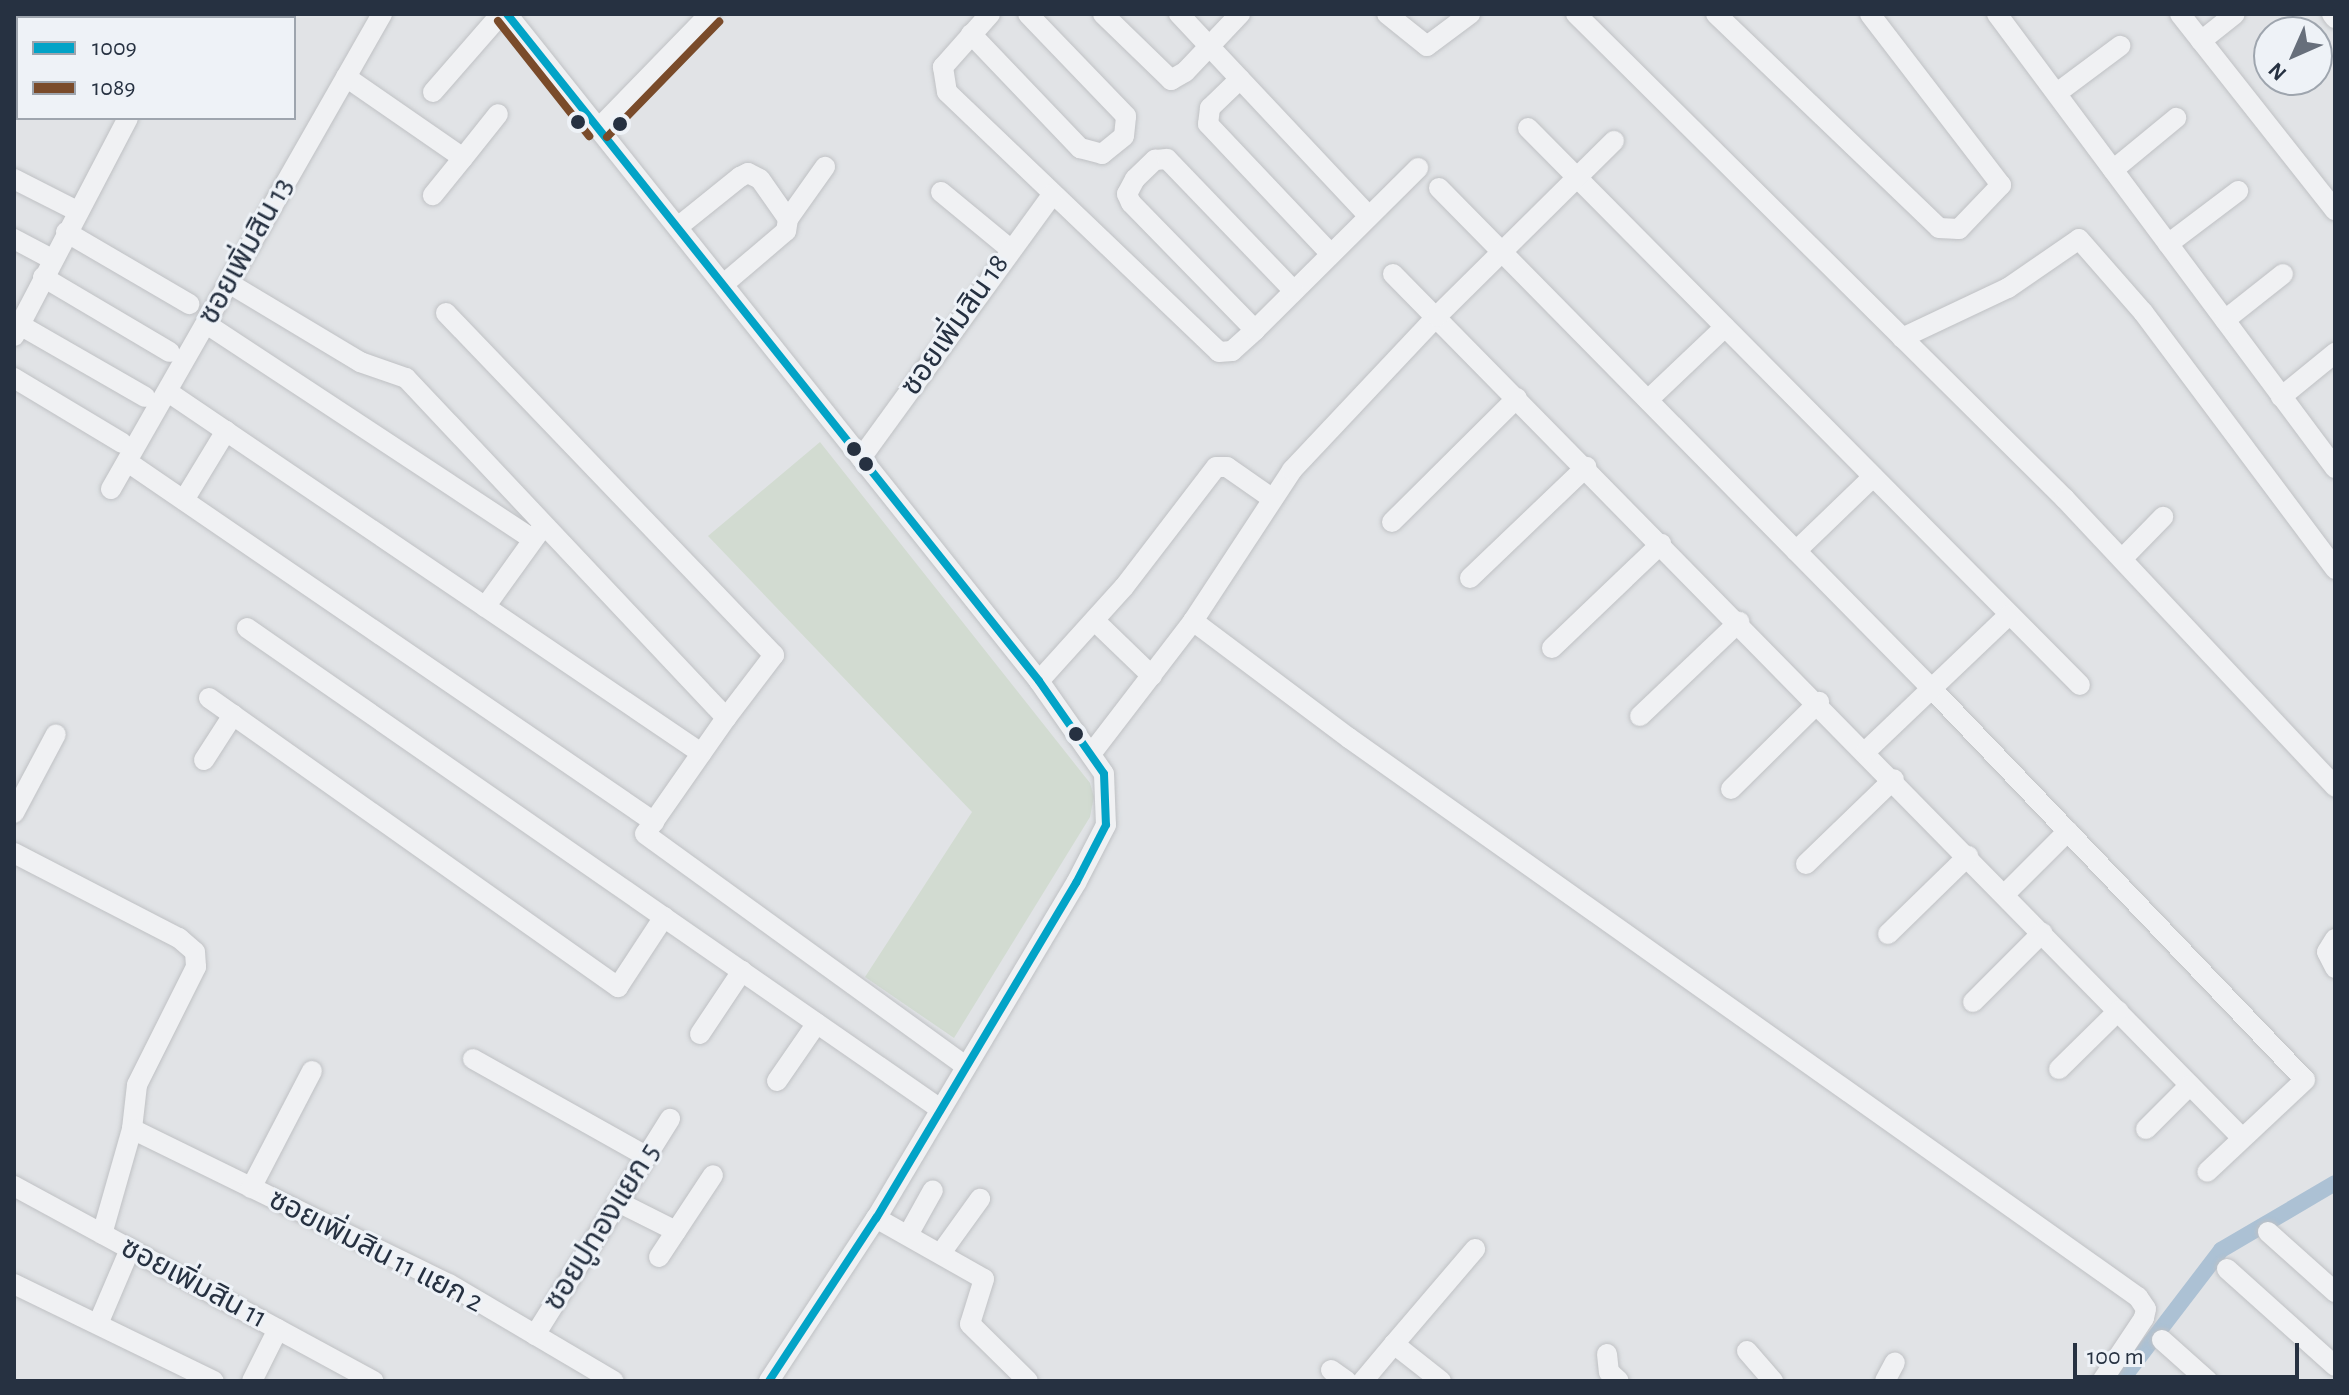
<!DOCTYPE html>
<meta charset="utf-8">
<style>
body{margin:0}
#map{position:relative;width:2349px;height:1395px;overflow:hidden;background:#e1e3e6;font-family:"Alegreya Sans","Noto Sans Thai",sans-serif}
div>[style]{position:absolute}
.green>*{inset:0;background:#d2dbd1}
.canal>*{height:16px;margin:-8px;padding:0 8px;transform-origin:8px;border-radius:8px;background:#acc1d4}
.roads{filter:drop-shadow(0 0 2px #bfc1c4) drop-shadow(0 0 2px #bfc1c4)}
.minor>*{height:20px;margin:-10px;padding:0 10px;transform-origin:10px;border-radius:10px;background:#f0f1f3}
.bus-1>*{height:8px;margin:-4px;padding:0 4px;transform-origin:4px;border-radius:4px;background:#02a3c7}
.bus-2>*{height:8px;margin:-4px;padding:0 4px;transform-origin:4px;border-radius:4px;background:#7a4b2a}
.dots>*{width:22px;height:22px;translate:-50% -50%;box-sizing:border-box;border:4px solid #eef2f7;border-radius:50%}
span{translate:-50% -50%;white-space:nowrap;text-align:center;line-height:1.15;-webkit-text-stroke:6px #eef2f7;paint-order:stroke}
.street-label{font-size:30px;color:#263141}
.frame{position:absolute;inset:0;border:16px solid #263141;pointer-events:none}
.legend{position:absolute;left:16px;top:16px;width:280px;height:104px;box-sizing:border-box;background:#eef2f7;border:2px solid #9ea5ae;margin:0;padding:10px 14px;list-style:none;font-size:24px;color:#263141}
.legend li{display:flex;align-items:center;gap:16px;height:40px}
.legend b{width:40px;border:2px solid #9ea5ae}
.north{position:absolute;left:2253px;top:16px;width:80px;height:80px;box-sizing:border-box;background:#eef2f7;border:2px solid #9ea5ae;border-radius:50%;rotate:225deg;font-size:22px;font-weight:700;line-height:32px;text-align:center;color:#263141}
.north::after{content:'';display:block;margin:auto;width:28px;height:36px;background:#676f7b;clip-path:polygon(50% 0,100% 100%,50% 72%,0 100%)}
.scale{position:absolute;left:2073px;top:1343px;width:226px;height:36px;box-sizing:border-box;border:4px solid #263141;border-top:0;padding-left:10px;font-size:24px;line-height:28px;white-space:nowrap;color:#263141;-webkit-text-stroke:6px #eef2f7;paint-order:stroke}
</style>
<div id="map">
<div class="green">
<div style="clip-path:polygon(820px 442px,1090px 783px,1094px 797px,1090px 817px,954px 1038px,865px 977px,972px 812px,708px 536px)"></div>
</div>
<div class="canal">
<div style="left:2121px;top:1381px;width:165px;rotate:-52.6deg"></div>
<div style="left:2221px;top:1250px;width:132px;rotate:-30.4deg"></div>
</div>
<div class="roads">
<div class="minor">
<div style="left:507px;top:14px;width:853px;rotate:51.42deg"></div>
<div style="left:1039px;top:681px;width:113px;rotate:55deg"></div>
<div style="left:1104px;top:774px;width:51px;rotate:87.8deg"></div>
<div style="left:1106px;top:825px;width:65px;rotate:117.3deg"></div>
<div style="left:1076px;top:883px;width:390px;rotate:120.8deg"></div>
<div style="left:876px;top:1218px;width:195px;rotate:123.3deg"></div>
<div style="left:990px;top:14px;width:71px;rotate:131.6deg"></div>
<div style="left:943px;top:67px;width:25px;rotate:81deg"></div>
<div style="left:947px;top:92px;width:376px;rotate:43.7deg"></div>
<div style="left:1219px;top:352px;width:13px;rotate:-4deg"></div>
<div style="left:1232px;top:351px;width:31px;rotate:-42deg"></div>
<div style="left:1255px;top:330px;width:230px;rotate:-44.8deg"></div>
<div style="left:1103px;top:14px;width:95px;rotate:44.1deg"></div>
<div style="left:1171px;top:80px;width:16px;rotate:-30deg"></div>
<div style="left:1185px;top:72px;width:80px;rotate:-46.5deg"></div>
<div style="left:1179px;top:14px;width:277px;rotate:46.8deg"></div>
<div style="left:1387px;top:14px;width:51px;rotate:38.7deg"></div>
<div style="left:1427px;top:46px;width:54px;rotate:-36.7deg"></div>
<div style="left:1576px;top:14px;width:689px;rotate:44.76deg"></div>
<div style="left:2065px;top:499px;width:395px;rotate:46.8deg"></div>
<div style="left:1716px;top:14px;width:309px;rotate:43.8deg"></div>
<div style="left:1939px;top:228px;width:20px;rotate:3deg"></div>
<div style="left:1959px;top:229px;width:61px;rotate:-46.3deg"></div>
<div style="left:2001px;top:185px;width:215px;rotate:-127.5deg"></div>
<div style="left:1997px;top:14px;width:566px;rotate:53.33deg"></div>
<div style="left:2180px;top:14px;width:250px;rotate:51.7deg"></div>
<div style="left:2332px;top:14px;width:5px;rotate:53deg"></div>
<div style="left:184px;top:18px;width:4px;rotate:-63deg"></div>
<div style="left:971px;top:34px;width:158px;rotate:46.3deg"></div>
<div style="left:1080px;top:148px;width:23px;rotate:15deg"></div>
<div style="left:1102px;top:154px;width:28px;rotate:-39deg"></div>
<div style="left:1124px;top:136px;width:20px;rotate:-84deg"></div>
<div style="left:1126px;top:116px;width:141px;rotate:-133.9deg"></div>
<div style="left:2201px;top:41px;width:43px;rotate:-38.5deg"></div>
<div style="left:346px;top:77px;width:142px;rotate:34.7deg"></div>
<div style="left:463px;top:158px;width:48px;rotate:129deg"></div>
<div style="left:1240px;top:79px;width:42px;rotate:136deg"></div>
<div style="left:1210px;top:108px;width:16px;rotate:97deg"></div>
<div style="left:1208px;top:124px;width:179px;rotate:46.6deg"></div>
<div style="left:433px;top:92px;width:103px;rotate:-48.9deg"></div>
<div style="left:2057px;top:93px;width:79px;rotate:-36.7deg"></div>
<div style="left:1528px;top:128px;width:784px;rotate:45.26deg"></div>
<div style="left:598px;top:129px;width:161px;rotate:-45.8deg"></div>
<div style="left:463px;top:158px;width:56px;rotate:-51.5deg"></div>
<div style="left:2113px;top:170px;width:82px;rotate:-39.5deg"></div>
<div style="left:14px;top:179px;width:71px;rotate:26.9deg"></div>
<div style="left:1439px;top:188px;width:703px;rotate:45.46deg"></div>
<div style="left:1932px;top:689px;width:540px;rotate:46.35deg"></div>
<div style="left:2305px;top:1080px;width:134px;rotate:136.8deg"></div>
<div style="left:941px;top:192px;width:88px;rotate:39.5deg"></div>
<div style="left:788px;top:219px;width:64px;rotate:-54.6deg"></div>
<div style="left:679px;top:226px;width:78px;rotate:-38.8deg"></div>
<div style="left:740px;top:177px;width:9px;rotate:-27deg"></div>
<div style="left:748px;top:173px;width:13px;rotate:27deg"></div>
<div style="left:760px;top:179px;width:49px;rotate:55deg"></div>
<div style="left:788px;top:219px;width:12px;rotate:99deg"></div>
<div style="left:786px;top:231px;width:80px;rotate:139.6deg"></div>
<div style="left:66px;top:232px;width:143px;rotate:30.3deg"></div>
<div style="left:14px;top:239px;width:43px;rotate:27.8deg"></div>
<div style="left:2168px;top:244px;width:88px;rotate:-37.1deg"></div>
<div style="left:1393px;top:274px;width:1211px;rotate:45.5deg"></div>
<div style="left:43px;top:277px;width:147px;rotate:30.6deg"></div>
<div style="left:237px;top:288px;width:144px;rotate:31deg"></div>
<div style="left:360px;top:362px;width:49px;rotate:19.2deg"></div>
<div style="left:406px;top:378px;width:467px;rotate:46.7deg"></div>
<div style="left:726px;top:718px;width:141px;rotate:124.9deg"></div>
<div style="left:645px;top:834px;width:395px;rotate:35.9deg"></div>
<div style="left:446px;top:313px;width:474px;rotate:46.2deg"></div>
<div style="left:774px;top:655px;width:79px;rotate:127.3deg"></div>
<div style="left:2225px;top:320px;width:74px;rotate:-38.4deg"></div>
<div style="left:20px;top:325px;width:144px;rotate:29.9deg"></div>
<div style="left:214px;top:329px;width:382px;rotate:33.4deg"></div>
<div style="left:1255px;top:330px;width:177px;rotate:-134.3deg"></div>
<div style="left:1131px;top:203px;width:10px;rotate:-114deg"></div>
<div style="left:1127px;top:194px;width:17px;rotate:-62deg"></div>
<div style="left:1135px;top:179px;width:28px;rotate:-44deg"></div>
<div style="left:1155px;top:160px;width:12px;rotate:-5deg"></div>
<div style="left:1167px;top:159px;width:183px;rotate:46.1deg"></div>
<div style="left:14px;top:336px;width:246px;rotate:-62.4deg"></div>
<div style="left:1902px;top:338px;width:117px;rotate:-25.3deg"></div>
<div style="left:2008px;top:288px;width:86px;rotate:-34.6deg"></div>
<div style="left:2079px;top:239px;width:97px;rotate:48.8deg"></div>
<div style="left:2143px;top:312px;width:321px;rotate:53.2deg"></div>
<div style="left:14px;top:378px;width:126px;rotate:31deg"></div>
<div style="left:174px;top:396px;width:637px;rotate:34.11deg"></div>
<div style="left:2281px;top:397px;width:70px;rotate:-39.2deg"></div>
<div style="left:1648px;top:400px;width:106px;rotate:-43.5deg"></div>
<div style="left:861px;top:458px;width:326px;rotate:-54deg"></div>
<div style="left:135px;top:467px;width:629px;rotate:34.37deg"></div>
<div style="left:111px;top:489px;width:547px;rotate:-60.29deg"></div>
<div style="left:184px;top:500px;width:81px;rotate:-58.7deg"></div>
<div style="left:1392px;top:522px;width:176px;rotate:-44.8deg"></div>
<div style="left:1796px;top:551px;width:107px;rotate:-43.9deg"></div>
<div style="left:2122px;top:559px;width:59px;rotate:-45.7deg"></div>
<div style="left:1470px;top:578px;width:161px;rotate:-43.7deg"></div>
<div style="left:485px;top:607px;width:96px;rotate:-54.3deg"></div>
<div style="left:1095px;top:621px;width:79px;rotate:44deg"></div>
<div style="left:1193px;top:621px;width:195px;rotate:36.9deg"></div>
<div style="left:1349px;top:738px;width:967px;rotate:35.32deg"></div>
<div style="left:2138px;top:1297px;width:14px;rotate:56deg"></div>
<div style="left:2146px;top:1309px;width:9px;rotate:103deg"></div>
<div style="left:2144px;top:1318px;width:76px;rotate:123.7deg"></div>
<div style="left:247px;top:628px;width:842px;rotate:34.75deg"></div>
<div style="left:1552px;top:648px;width:151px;rotate:-43.7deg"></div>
<div style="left:1039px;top:681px;width:127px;rotate:-47.9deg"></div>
<div style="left:1124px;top:587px;width:151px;rotate:-52.5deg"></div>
<div style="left:1216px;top:467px;width:11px"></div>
<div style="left:1227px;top:467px;width:52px;rotate:34.9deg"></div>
<div style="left:209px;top:698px;width:501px;rotate:35.25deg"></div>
<div style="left:618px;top:987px;width:84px;rotate:-56.7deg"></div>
<div style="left:1640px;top:716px;width:137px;rotate:-43.5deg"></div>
<div style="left:1866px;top:751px;width:197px;rotate:-43.6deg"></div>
<div style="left:1091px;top:754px;width:168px;rotate:-52.5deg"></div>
<div style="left:1193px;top:621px;width:181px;rotate:-56.7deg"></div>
<div style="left:1292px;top:470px;width:212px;rotate:-46.7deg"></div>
<div style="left:1437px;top:316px;width:249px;rotate:-44.7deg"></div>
<div style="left:204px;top:760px;width:54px;rotate:-57.2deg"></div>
<div style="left:1731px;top:789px;width:124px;rotate:-44.7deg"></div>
<div style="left:14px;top:813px;width:89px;rotate:-62deg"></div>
<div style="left:14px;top:853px;width:186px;rotate:27.3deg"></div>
<div style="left:179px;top:938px;width:21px;rotate:41deg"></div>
<div style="left:195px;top:952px;width:15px;rotate:86deg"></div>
<div style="left:196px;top:967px;width:132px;rotate:116.6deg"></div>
<div style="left:137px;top:1085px;width:44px;rotate:96.5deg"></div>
<div style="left:132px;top:1129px;width:109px;rotate:105.9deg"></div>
<div style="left:1806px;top:864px;width:122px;rotate:-44deg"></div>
<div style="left:2005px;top:894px;width:89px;rotate:-45deg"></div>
<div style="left:1888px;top:934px;width:112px;rotate:-44.3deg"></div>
<div style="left:2335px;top:939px;width:15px;rotate:122deg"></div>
<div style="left:2327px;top:952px;width:18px;rotate:63deg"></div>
<div style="left:1973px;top:1002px;width:98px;rotate:-45deg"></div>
<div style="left:700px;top:1034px;width:76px;rotate:-56.3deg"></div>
<div style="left:473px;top:1059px;width:198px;rotate:29.3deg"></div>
<div style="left:2059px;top:1069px;width:83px;rotate:-44.5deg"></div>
<div style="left:777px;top:1081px;width:70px;rotate:-55.4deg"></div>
<div style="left:132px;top:1129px;width:353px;rotate:26.1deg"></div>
<div style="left:449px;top:1284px;width:191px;rotate:30.5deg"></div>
<div style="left:2146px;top:1129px;width:62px;rotate:-45deg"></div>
<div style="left:14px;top:1186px;width:409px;rotate:28.5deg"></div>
<div style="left:251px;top:1188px;width:132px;rotate:-62.5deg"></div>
<div style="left:618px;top:1202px;width:65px;rotate:26.6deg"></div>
<div style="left:876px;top:1218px;width:124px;rotate:29.5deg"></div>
<div style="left:984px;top:1279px;width:47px;rotate:107.3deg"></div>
<div style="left:970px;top:1324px;width:81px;rotate:44.5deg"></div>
<div style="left:2268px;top:1232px;width:90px;rotate:41.8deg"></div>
<div style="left:908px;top:1235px;width:51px;rotate:-60.9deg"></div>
<div style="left:941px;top:1253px;width:67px;rotate:-54.2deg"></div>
<div style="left:659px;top:1257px;width:98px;rotate:-56.6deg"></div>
<div style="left:2227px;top:1269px;width:145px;rotate:41.9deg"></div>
<div style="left:14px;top:1284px;width:222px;rotate:25.9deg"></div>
<div style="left:98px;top:1324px;width:82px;rotate:-66.9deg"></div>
<div style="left:535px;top:1335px;width:255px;rotate:-58deg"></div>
<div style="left:2162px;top:1340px;width:62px;rotate:41.7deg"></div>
<div style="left:1747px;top:1351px;width:40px;rotate:49deg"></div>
<div style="left:1607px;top:1354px;width:18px;rotate:84deg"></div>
<div style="left:1609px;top:1372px;width:13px;rotate:42deg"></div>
<div style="left:1331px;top:1370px;width:19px;rotate:35deg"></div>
<div style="left:252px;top:1381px;width:58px;rotate:-63.4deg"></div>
<div style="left:1363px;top:1381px;width:48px;rotate:-50deg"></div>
<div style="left:1441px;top:1381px;width:60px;rotate:-141.8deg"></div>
<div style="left:1394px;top:1344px;width:125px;rotate:-49.5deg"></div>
<div style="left:1885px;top:1381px;width:21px;rotate:-62deg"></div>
</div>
</div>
<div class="bus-1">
<div style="left:507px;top:14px;width:853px;rotate:51.42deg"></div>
<div style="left:1039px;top:681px;width:113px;rotate:55deg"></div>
<div style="left:1104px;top:774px;width:51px;rotate:87.8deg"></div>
<div style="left:1106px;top:825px;width:65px;rotate:117.3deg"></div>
<div style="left:1076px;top:883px;width:390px;rotate:120.8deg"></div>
<div style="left:876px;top:1218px;width:195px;rotate:123.3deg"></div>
</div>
<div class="bus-2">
<div style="left:498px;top:21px;width:147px;rotate:51.6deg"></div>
<div style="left:607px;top:137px;width:161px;rotate:-45.8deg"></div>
</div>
<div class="dots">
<div style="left:578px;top:122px;background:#263141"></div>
<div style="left:620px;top:124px;background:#263141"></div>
<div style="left:854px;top:449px;background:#263141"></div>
<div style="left:866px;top:464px;background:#263141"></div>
<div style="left:1076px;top:734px;background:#263141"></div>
</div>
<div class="street-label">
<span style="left:246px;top:251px;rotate:-61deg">ซอยเพิ่มสิน 13</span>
<span style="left:955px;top:325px;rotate:-55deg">ซอยเพิ่มสิน 18</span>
<span style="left:602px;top:1227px;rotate:-58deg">ซอยปูทองแยก 5</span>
<span style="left:376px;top:1251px;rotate:27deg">ซอยเพิ่มสิน 11 แยก 2</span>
<span style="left:194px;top:1283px;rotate:28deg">ซอยเพิ่มสิน 11</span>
</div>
<div class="frame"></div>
<ul class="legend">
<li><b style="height:10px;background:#02a3c7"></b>1009</li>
<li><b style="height:10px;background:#7a4b2a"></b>1089</li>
</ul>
<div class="north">N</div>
<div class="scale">100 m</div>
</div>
